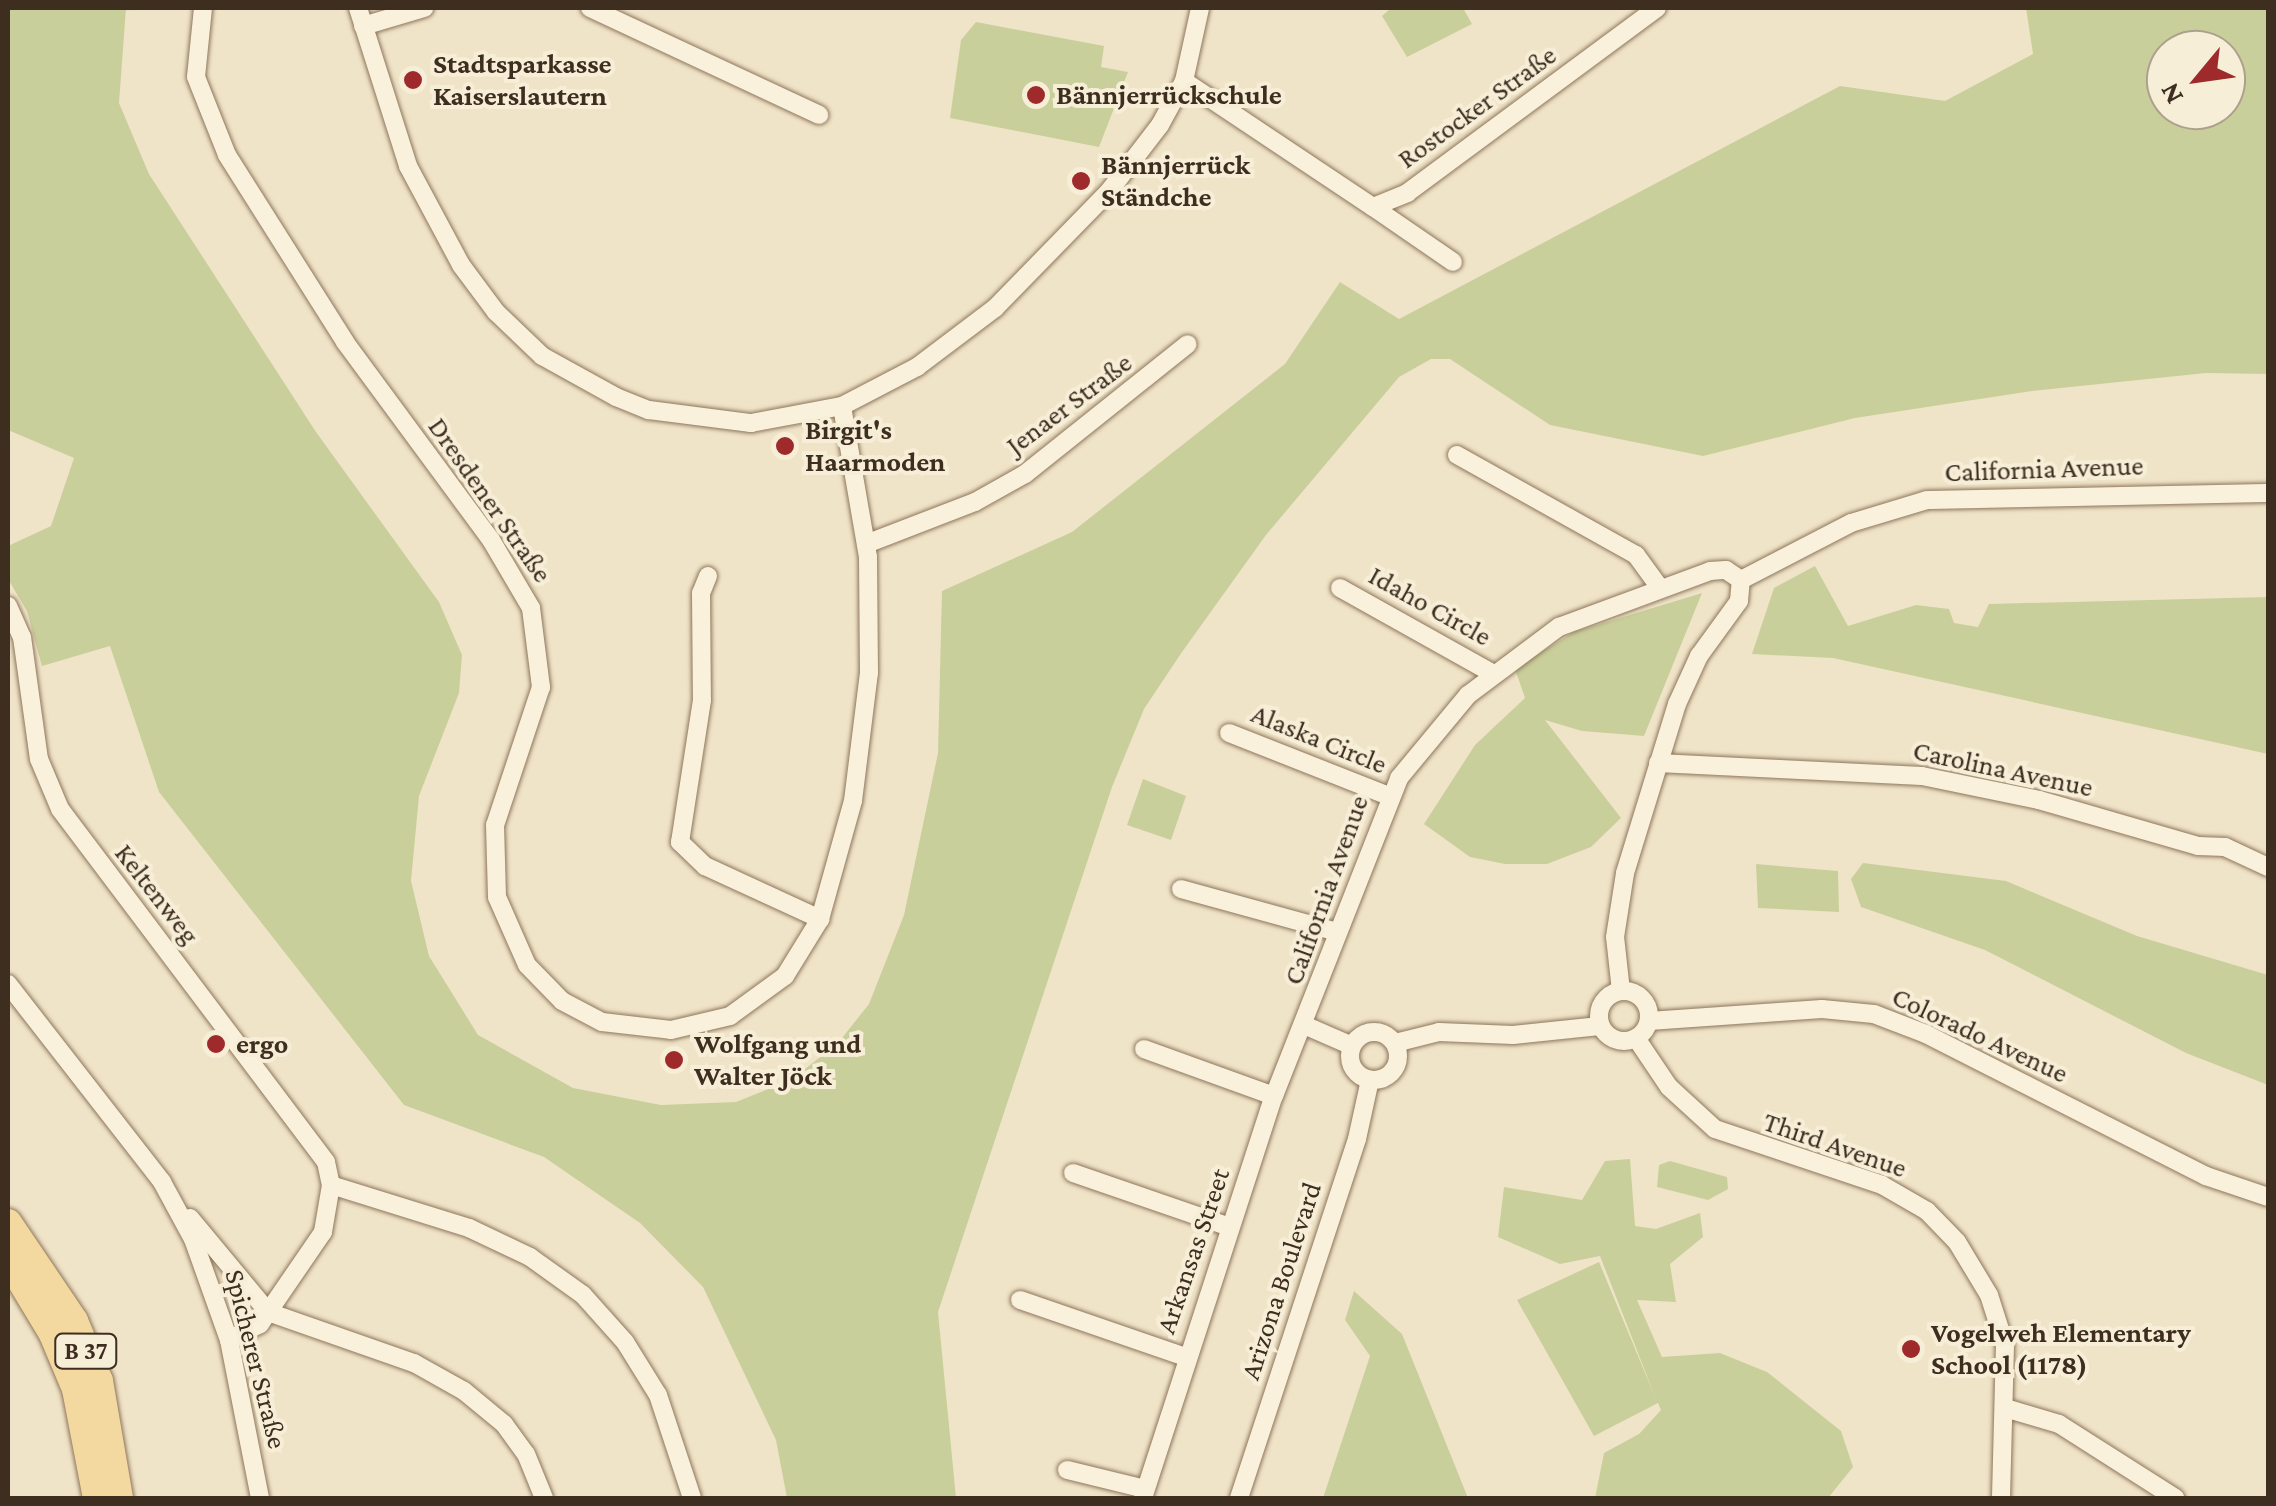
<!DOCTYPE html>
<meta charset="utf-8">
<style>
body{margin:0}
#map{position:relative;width:2276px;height:1506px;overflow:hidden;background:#f0e4c8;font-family:"Crimson Pro",serif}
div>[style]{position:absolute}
.green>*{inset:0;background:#c9cf9b}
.roads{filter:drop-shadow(0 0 2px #8d765c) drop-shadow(0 0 2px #8d765c)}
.minor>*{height:18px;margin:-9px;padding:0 9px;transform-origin:9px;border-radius:9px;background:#faf1dc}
.minor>.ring{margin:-9px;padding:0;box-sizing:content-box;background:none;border:18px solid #faf1dc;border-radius:50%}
.primary>*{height:28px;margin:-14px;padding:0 14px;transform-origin:14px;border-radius:14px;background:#f3d9a0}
.dots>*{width:28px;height:28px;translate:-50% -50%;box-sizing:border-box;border:5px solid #f7eed8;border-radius:50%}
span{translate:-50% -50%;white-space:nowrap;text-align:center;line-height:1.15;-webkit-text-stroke:8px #f7eed8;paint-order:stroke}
.shield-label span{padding:2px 8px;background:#f7eed8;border:2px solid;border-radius:8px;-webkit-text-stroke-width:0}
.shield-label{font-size:25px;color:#3d2e20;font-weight:700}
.poi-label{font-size:28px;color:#3d2e20;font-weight:700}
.left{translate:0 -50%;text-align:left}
.street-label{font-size:28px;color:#3d2e20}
.frame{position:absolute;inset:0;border:10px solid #3d2e20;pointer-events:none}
.north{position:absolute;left:2146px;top:30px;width:100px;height:100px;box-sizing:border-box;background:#f7eed8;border:2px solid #ada18e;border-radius:50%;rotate:241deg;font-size:28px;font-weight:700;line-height:40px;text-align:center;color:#3d2e20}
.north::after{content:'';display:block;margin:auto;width:35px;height:45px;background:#9e2a2b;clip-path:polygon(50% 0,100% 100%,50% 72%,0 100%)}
</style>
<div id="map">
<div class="green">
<div style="clip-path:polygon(evenodd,8px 8px,126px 8px,119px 103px,149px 174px,316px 432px,439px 602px,462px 655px,459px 693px,419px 796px,411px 881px,429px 956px,478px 1035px,573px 1088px,661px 1105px,736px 1102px,791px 1080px,838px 1043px,869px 1004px,904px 915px,938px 753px,942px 591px,1072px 532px,1285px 364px,1340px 282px,1399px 319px,1840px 86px,1945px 101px,2033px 54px,2026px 8px,2268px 8px,2268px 374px,2206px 373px,2032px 391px,1855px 418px,1703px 456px,1550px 425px,1450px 359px,1431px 359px,1399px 377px,1266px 535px,1182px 652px,1144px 709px,1112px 787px,938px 1312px,956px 1498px,787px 1498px,776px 1440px,703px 1287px,640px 1223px,544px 1157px,404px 1105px,159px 792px,110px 646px,42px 666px,27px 611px,8px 579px,8px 546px,51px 526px,74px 458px,8px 430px,8px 8px,2166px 50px,2226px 50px,2226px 110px,2166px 110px,2166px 50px)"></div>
<div style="clip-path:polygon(1391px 8px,1463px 8px,1472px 24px,1407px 57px,1382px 16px)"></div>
<div style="clip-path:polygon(976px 22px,1104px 46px,1101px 67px,1128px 72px,1099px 147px,950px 118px,961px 40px)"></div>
<div style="clip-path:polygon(1815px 566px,1848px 626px,1916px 605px,1949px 609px,1954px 623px,1978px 627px,1989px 604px,2268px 597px,2268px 754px,1833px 658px,1752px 654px,1774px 588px)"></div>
<div style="clip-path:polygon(1702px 593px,1644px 736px,1582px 731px,1545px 720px,1621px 818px,1591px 847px,1547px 864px,1505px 864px,1470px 857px,1424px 824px,1475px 745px,1525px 698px,1515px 669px,1574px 632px)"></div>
<div style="clip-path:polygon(1143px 779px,1186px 796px,1171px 840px,1127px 825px)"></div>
<div style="clip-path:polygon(1863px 863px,2006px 881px,2137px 936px,2268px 975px,2268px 1085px,2186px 1053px,1985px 950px,1861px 907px,1851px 879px)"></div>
<div style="clip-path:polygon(1756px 864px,1838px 871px,1839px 912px,1758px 908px)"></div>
<div style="clip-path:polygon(1630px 1159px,1635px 1226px,1656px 1229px,1700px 1213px,1703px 1237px,1670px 1264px,1676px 1302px,1637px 1300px,1662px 1357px,1720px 1353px,1767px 1372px,1841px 1431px,1853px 1467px,1828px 1498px,1595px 1498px,1604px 1453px,1639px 1434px,1661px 1410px,1658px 1403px,1594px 1436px,1517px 1300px,1599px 1262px,1656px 1399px,1600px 1256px,1560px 1264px,1498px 1237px,1504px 1187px,1582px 1200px,1605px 1161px)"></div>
<div style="clip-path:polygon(1670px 1161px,1727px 1177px,1728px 1189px,1708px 1200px,1657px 1187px,1659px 1165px)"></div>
<div style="clip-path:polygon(1354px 1291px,1402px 1334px,1468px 1498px,1323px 1498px,1370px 1356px,1345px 1320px)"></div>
</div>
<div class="roads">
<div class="minor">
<div style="left:203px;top:8px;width:69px;rotate:95.8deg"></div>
<div style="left:196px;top:77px;width:84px;rotate:68.3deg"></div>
<div style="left:227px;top:155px;width:221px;rotate:57.7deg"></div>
<div style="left:345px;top:342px;width:246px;rotate:53.6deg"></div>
<div style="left:491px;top:540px;width:79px;rotate:59.5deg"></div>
<div style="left:531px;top:608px;width:80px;rotate:82.8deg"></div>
<div style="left:541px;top:687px;width:145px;rotate:108.4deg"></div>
<div style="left:495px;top:825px;width:72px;rotate:88.4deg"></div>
<div style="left:497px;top:897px;width:74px;rotate:66.2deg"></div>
<div style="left:527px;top:965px;width:50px;rotate:45.8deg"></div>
<div style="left:562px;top:1001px;width:45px;rotate:27.7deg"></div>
<div style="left:602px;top:1022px;width:69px;rotate:6.6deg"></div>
<div style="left:671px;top:1030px;width:61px;rotate:-13.3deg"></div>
<div style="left:730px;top:1016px;width:68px;rotate:-36deg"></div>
<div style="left:785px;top:976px;width:67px;rotate:-58.4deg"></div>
<div style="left:820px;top:919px;width:123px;rotate:-74.4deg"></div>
<div style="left:853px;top:801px;width:129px;rotate:-82.9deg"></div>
<div style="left:869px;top:673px;width:116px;rotate:-90.5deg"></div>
<div style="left:868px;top:557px;width:153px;rotate:-99.8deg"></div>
<div style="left:358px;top:8px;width:166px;rotate:72.4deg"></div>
<div style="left:408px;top:166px;width:112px;rotate:61.8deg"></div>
<div style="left:461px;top:265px;width:59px;rotate:53.3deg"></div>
<div style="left:496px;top:312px;width:64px;rotate:43.7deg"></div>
<div style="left:542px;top:356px;width:85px;rotate:29deg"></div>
<div style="left:616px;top:397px;width:35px;rotate:22deg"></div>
<div style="left:649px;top:410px;width:103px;rotate:7.3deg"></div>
<div style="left:751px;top:423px;width:93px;rotate:-10.6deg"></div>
<div style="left:842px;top:406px;width:85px;rotate:-27.5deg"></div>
<div style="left:917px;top:367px;width:98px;rotate:-37.1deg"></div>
<div style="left:995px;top:308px;width:165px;rotate:-45.7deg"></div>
<div style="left:1110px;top:190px;width:82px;rotate:-52.4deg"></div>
<div style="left:1160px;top:125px;width:50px;rotate:-61.4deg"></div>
<div style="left:1184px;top:81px;width:75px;rotate:-77.6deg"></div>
<div style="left:590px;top:8px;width:253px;rotate:25deg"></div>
<div style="left:363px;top:26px;width:64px;rotate:-16.4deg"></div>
<div style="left:1184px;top:81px;width:227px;rotate:33.7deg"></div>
<div style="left:1373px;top:207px;width:37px;rotate:-22deg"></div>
<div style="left:1407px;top:193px;width:311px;rotate:-36.5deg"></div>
<div style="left:1373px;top:207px;width:97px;rotate:34.5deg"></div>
<div style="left:1457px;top:455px;width:205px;rotate:29.2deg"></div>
<div style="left:1636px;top:555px;width:39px;rotate:54deg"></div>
<div style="left:866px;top:544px;width:117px;rotate:-21.1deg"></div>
<div style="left:975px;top:502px;width:57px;rotate:-29.2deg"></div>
<div style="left:1025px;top:474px;width:208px;rotate:-38.6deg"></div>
<div style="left:708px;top:576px;width:18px;rotate:112deg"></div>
<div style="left:701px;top:593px;width:107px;rotate:89.5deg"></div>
<div style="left:702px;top:700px;width:144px;rotate:98.8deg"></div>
<div style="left:680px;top:842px;width:35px;rotate:44deg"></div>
<div style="left:705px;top:866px;width:127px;rotate:24.7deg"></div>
<div style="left:1741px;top:580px;width:124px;rotate:-27.4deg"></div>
<div style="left:1851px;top:523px;width:79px;rotate:-16.8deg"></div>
<div style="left:1927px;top:500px;width:341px;rotate:-1.2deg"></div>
<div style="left:1340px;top:588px;width:174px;rotate:29.2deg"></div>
<div style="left:8px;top:606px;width:34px;rotate:66deg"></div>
<div style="left:22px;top:637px;width:123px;rotate:82.1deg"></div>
<div style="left:39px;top:759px;width:54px;rotate:67.2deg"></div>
<div style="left:60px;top:809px;width:442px;rotate:53deg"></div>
<div style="left:326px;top:1162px;width:24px;rotate:78deg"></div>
<div style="left:331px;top:1185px;width:48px;rotate:99.7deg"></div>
<div style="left:323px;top:1232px;width:112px;rotate:124.4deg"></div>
<div style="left:260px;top:1324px;width:35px;rotate:153deg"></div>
<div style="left:1229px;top:733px;width:172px;rotate:21.5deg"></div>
<div style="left:1658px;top:763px;width:264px;rotate:2.8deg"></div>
<div style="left:1922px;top:776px;width:119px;rotate:11.6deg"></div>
<div style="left:2039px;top:800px;width:166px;rotate:16.1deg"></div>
<div style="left:2198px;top:846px;width:27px;rotate:2deg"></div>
<div style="left:2225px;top:847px;width:47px;rotate:24.9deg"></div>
<div style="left:1181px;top:889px;width:162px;rotate:15.4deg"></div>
<div style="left:8px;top:984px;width:251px;rotate:52.1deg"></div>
<div style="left:162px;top:1182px;width:65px;rotate:61.5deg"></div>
<div style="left:193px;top:1239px;width:107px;rotate:70.4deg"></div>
<div style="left:229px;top:1340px;width:161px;rotate:78.9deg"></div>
<div class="ring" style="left:1599px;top:991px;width:32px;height:32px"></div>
<div style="left:1621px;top:991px;width:54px;rotate:-96.3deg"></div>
<div style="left:1615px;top:937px;width:65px;rotate:-81.1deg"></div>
<div style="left:1625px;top:873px;width:177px;rotate:-72.9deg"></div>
<div style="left:1677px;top:704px;width:53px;rotate:-65.4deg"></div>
<div style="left:1699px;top:656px;width:68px;rotate:-54deg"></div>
<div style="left:1739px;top:601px;width:21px;rotate:-85deg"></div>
<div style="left:1649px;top:1021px;width:173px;rotate:-4deg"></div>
<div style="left:1822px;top:1009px;width:52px;rotate:5.5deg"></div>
<div style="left:1874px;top:1014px;width:56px;rotate:21deg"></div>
<div style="left:1926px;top:1034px;width:314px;rotate:26.9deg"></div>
<div style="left:2206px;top:1176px;width:65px;rotate:18.7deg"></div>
<div style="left:1304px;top:1025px;width:52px;rotate:23.6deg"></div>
<div class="ring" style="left:1350px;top:1032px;width:30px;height:30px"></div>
<div style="left:1636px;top:1038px;width:59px;rotate:56deg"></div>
<div style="left:1669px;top:1087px;width:62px;rotate:42.4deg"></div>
<div style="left:1715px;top:1129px;width:176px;rotate:18.5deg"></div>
<div style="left:1882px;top:1185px;width:52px;rotate:30deg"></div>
<div style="left:1927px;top:1211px;width:43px;rotate:45.9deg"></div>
<div style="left:1957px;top:1242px;width:62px;rotate:58.9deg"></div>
<div style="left:1989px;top:1295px;width:52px;rotate:72.3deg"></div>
<div style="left:2005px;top:1345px;width:153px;rotate:91.5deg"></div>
<div style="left:1395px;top:1043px;width:45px;rotate:-14deg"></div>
<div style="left:1439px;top:1032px;width:74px;rotate:2.3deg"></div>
<div style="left:1513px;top:1035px;width:87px;rotate:-5.9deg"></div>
<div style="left:1144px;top:1049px;width:138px;rotate:19.9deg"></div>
<div style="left:1073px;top:1173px;width:166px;rotate:19deg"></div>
<div style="left:331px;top:1185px;width:145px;rotate:17.3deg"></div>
<div style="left:469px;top:1228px;width:68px;rotate:25.4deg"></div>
<div style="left:530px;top:1257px;width:65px;rotate:35.6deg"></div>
<div style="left:583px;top:1295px;width:63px;rotate:48.2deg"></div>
<div style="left:625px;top:1342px;width:62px;rotate:58.1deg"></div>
<div style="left:658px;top:1395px;width:108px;rotate:71.7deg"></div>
<div style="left:190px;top:1218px;width:122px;rotate:50.3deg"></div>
<div style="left:268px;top:1312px;width:155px;rotate:19.3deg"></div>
<div style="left:414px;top:1363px;width:57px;rotate:29.2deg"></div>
<div style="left:464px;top:1391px;width:52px;rotate:39.5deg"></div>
<div style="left:504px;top:1424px;width:37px;rotate:54deg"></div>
<div style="left:526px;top:1454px;width:48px;rotate:67.8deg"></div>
<div style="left:1020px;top:1300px;width:176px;rotate:19deg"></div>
<div style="left:2005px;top:1408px;width:56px;rotate:16.5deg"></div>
<div style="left:2059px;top:1424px;width:138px;rotate:32.5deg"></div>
<div style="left:1067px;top:1470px;width:80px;rotate:13.7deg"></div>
<div style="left:1143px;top:1498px;width:423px;rotate:-72deg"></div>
<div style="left:1274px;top:1096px;width:342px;rotate:-68.5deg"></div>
<div style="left:1399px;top:778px;width:108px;rotate:-50.3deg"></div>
<div style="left:1468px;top:695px;width:114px;rotate:-36.8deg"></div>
<div style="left:1559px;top:627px;width:161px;rotate:-20.3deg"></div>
<div style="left:1710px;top:571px;width:16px;rotate:-4deg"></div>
<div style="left:1726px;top:570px;width:18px;rotate:34deg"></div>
<div style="left:1239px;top:1498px;width:378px;rotate:-71.8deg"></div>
<div style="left:1357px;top:1139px;width:60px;rotate:-77.6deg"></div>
</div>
<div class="primary">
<div style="left:8px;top:1223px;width:118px;rotate:56deg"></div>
<div style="left:74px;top:1321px;width:65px;rotate:67.4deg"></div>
<div style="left:99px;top:1381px;width:119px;rotate:80.3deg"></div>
<div style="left:8px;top:1259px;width:87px;rotate:59deg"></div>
<div style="left:53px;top:1334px;width:60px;rotate:67.3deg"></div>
<div style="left:76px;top:1389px;width:111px;rotate:79.1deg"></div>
</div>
</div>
<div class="dots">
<div style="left:413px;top:80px;background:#9e2a2b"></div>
<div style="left:1036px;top:95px;background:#9e2a2b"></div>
<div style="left:1081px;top:181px;background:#9e2a2b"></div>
<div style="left:785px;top:446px;background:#9e2a2b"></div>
<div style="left:216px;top:1044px;background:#9e2a2b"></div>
<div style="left:674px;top:1060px;background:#9e2a2b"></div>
<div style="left:1911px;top:1349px;background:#9e2a2b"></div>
</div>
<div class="shield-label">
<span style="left:86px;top:1351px">B 37</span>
</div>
<div class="poi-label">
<span class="left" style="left:433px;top:80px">Stadtsparkasse<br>Kaiserslautern</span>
<span class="left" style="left:1056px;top:95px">Bännjerrückschule</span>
<span class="left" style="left:1101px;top:181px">Bännjerrück<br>Ständche</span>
<span class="left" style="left:805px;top:446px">Birgit's<br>Haarmoden</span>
<span class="left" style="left:236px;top:1044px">ergo</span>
<span class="left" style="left:694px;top:1060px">Wolfgang und<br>Walter Jöck</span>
<span class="left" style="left:1931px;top:1349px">Vogelweh Elementary<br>School (1178)</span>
</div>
<div class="street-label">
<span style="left:1477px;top:107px;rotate:-36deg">Rostocker Straße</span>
<span style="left:1069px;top:404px;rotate:-37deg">Jenaer Straße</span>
<span style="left:2044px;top:469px;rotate:-2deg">California Avenue</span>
<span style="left:490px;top:500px;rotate:55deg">Dresdener Straße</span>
<span style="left:1430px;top:606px;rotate:29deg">Idaho Circle</span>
<span style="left:1319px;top:739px;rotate:22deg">Alaska Circle</span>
<span style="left:2003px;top:769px;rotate:12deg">Carolina Avenue</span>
<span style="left:1326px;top:890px;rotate:-70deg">California Avenue</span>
<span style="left:157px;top:894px;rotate:52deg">Keltenweg</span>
<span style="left:1980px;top:1035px;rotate:25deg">Colorado Avenue</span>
<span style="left:1835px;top:1145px;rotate:19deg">Third Avenue</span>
<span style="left:1193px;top:1251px;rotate:-71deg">Arkansas Street</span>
<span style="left:1281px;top:1281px;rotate:-72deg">Arizona Boulevard</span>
<span style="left:256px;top:1359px;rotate:76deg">Spicherer Straße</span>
</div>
<div class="frame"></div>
<div class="north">N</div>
</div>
